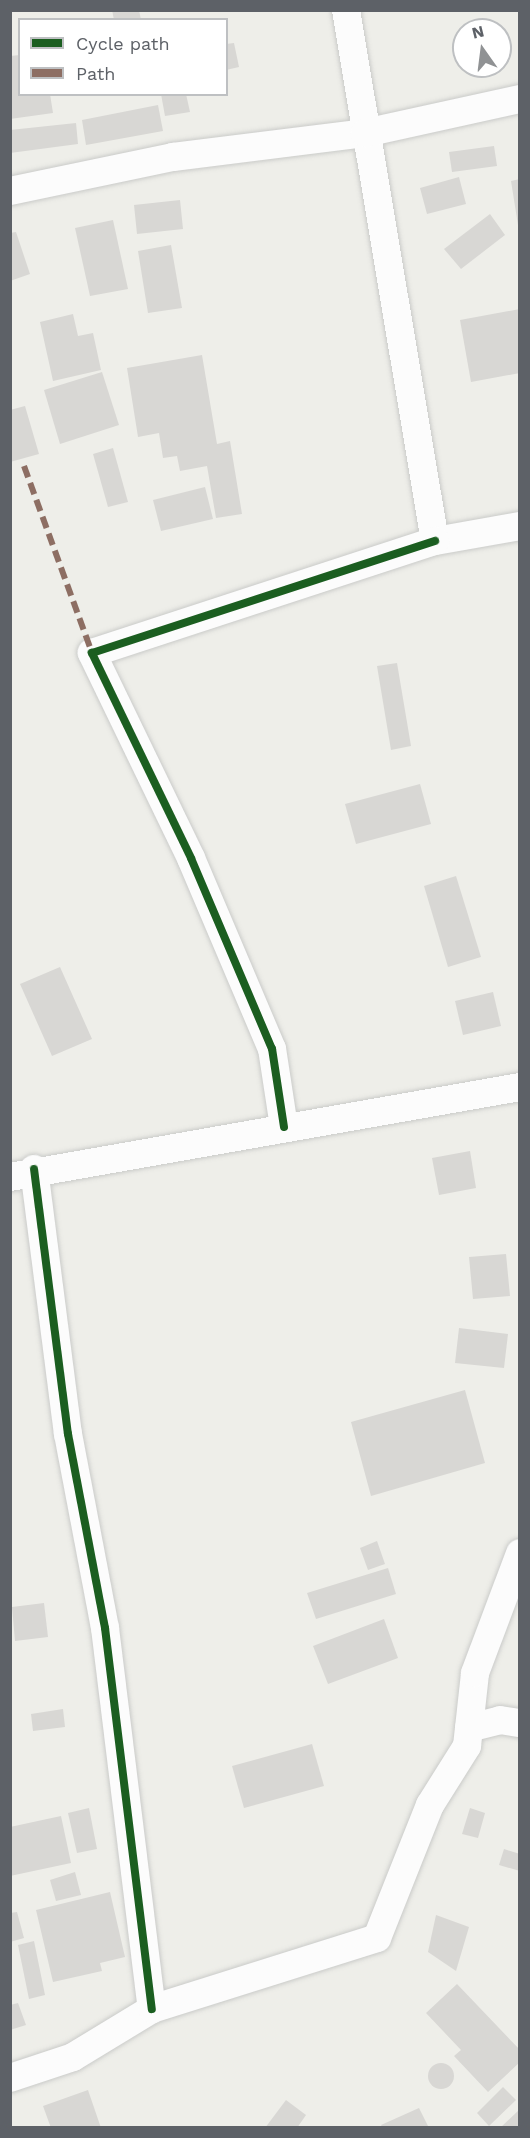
<!DOCTYPE html>
<style>
body{margin:0}
#map{position:relative;width:530px;height:2138px;overflow:hidden;background:#eeeee9;font-family:"Work Sans",sans-serif}
div>[style]{position:absolute}
.building>*{inset:0;background:#d8d7d4}
.round{border-radius:50%}
.roads{filter:drop-shadow(0 0 2px #cacbc9) drop-shadow(0 0 2px #cacbc9)}
.minor>*{height:28px;margin:-14px;padding:0 14px;transform-origin:14px;border-radius:14px;background:#fcfcfc}
.quiet>*{height:6px;margin-top:-3px;transform-origin:0;background:repeating-linear-gradient(90deg,#8d6e63 0 12px,transparent 0 18px)}
.cycleway>*{height:8px;margin:-4px;padding:0 4px;transform-origin:4px;border-radius:4px;background:#1b5e20}
span{translate:-50% -50%;white-space:nowrap;text-align:center;line-height:1.15;-webkit-text-stroke:4.5px #fff;paint-order:stroke}
.frame{position:absolute;inset:0;border:12px solid #5d6167;pointer-events:none}
.legend{position:absolute;left:18px;top:18px;width:210px;height:78px;box-sizing:border-box;background:#fff;border:2px solid #bec0c2;margin:0;padding:8px 10px;list-style:none;font-size:18px;color:#5d6167}
.legend li{display:flex;align-items:center;gap:12px;height:30px}
.legend b{width:30px;border:2px solid #bec0c2}
.north{position:absolute;left:452px;top:18px;width:60px;height:60px;box-sizing:border-box;background:#fff;border:2px solid #bec0c2;border-radius:50%;rotate:346deg;font-size:16px;font-weight:700;line-height:24px;text-align:center;color:#5d6167}
.north::after{content:'';display:block;margin:auto;width:21px;height:27px;background:#909294;clip-path:polygon(50% 0,100% 100%,50% 72%,0 100%)}
</style>
<div id="map">
<div class="building">
<div style="clip-path:polygon(112px 10px,139px 10px,141px 20px,114px 20px)"></div>
<div style="clip-path:polygon(234px 43px,239px 67px,226px 70px,226px 44px)"></div>
<div style="clip-path:polygon(20px 55px,20px 94px,50px 94px,53px 113px,10px 119px,10px 56px)"></div>
<div style="clip-path:polygon(161px 94px,186px 94px,190px 112px,165px 116px)"></div>
<div style="clip-path:polygon(158px 105px,163px 131px,86px 145px,82px 120px)"></div>
<div style="clip-path:polygon(76px 123px,78px 144px,10px 153px,10px 130px)"></div>
<div style="clip-path:polygon(494px 146px,497px 166px,452px 172px,449px 152px)"></div>
<div style="clip-path:polygon(459px 177px,466px 204px,427px 214px,420px 188px)"></div>
<div style="clip-path:polygon(520px 179px,520px 225px,518px 225px,511px 181px)"></div>
<div style="clip-path:polygon(180px 200px,183px 229px,137px 234px,134px 205px)"></div>
<div style="clip-path:polygon(490px 214px,505px 235px,461px 269px,444px 249px)"></div>
<div style="clip-path:polygon(113px 220px,128px 289px,90px 296px,75px 228px)"></div>
<div style="clip-path:polygon(16px 232px,30px 274px,10px 281px,10px 233px)"></div>
<div style="clip-path:polygon(171px 245px,182px 308px,148px 313px,138px 251px)"></div>
<div style="clip-path:polygon(520px 309px,520px 373px,471px 382px,460px 320px)"></div>
<div style="clip-path:polygon(73px 314px,78px 336px,93px 333px,101px 370px,53px 381px,40px 322px)"></div>
<div style="clip-path:polygon(202px 355px,217px 444px,230px 441px,242px 514px,216px 518px,207px 466px,180px 471px,177px 456px,163px 458px,159px 433px,138px 437px,127px 368px)"></div>
<div style="clip-path:polygon(102px 372px,119px 425px,60px 444px,44px 390px)"></div>
<div style="clip-path:polygon(25px 406px,39px 454px,10px 462px,10px 410px)"></div>
<div style="clip-path:polygon(113px 448px,128px 502px,108px 507px,93px 454px)"></div>
<div style="clip-path:polygon(205px 487px,213px 519px,161px 531px,153px 500px)"></div>
<div style="clip-path:polygon(397px 663px,411px 746px,391px 750px,377px 666px)"></div>
<div style="clip-path:polygon(420px 784px,431px 824px,356px 844px,345px 804px)"></div>
<div style="clip-path:polygon(456px 876px,481px 957px,448px 967px,424px 886px)"></div>
<div style="clip-path:polygon(60px 967px,92px 1039px,52px 1056px,20px 984px)"></div>
<div style="clip-path:polygon(493px 992px,501px 1026px,463px 1035px,455px 1001px)"></div>
<div style="clip-path:polygon(470px 1151px,476px 1188px,439px 1195px,432px 1158px)"></div>
<div style="clip-path:polygon(506px 1254px,510px 1296px,473px 1299px,469px 1257px)"></div>
<div style="clip-path:polygon(459px 1328px,508px 1334px,504px 1368px,455px 1363px)"></div>
<div style="clip-path:polygon(465px 1390px,485px 1463px,371px 1496px,351px 1422px)"></div>
<div style="clip-path:polygon(377px 1541px,385px 1564px,368px 1570px,360px 1548px)"></div>
<div style="clip-path:polygon(388px 1568px,396px 1594px,316px 1619px,307px 1593px)"></div>
<div style="clip-path:polygon(44px 1603px,48px 1637px,15px 1641px,12px 1607px)"></div>
<div style="clip-path:polygon(384px 1619px,398px 1658px,328px 1684px,313px 1646px)"></div>
<div style="clip-path:polygon(63px 1709px,65px 1727px,33px 1731px,31px 1714px)"></div>
<div style="clip-path:polygon(312px 1744px,324px 1786px,244px 1808px,232px 1766px)"></div>
<div style="clip-path:polygon(89px 1808px,97px 1849px,77px 1853px,68px 1813px)"></div>
<div style="clip-path:polygon(470px 1808px,485px 1813px,478px 1838px,462px 1834px)"></div>
<div style="clip-path:polygon(61px 1816px,71px 1863px,10px 1876px,10px 1827px)"></div>
<div style="clip-path:polygon(504px 1849px,520px 1854px,520px 1871px,499px 1865px)"></div>
<div style="clip-path:polygon(75px 1872px,81px 1895px,56px 1901px,50px 1880px)"></div>
<div style="clip-path:polygon(110px 1892px,125px 1957px,100px 1963px,102px 1971px,53px 1982px,36px 1910px)"></div>
<div style="clip-path:polygon(17px 1912px,24px 1938px,10px 1942px,10px 1913px)"></div>
<div style="clip-path:polygon(436px 1915px,469px 1927px,456px 1971px,428px 1952px)"></div>
<div style="clip-path:polygon(34px 1941px,45px 1995px,29px 1999px,18px 1945px)"></div>
<div style="clip-path:polygon(457px 1984px,520px 2050px,520px 2062px,488px 2092px,454px 2056px,461px 2050px,426px 2013px)"></div>
<div style="clip-path:polygon(18px 2003px,26px 2025px,10px 2030px,10px 2005px)"></div>
<div class="round" style="left:428px;top:2063px;width:26px;height:26px"></div>
<div style="clip-path:polygon(503px 2087px,516px 2100px,489px 2126px,477px 2113px)"></div>
<div style="clip-path:polygon(88px 2090px,101px 2128px,51px 2128px,43px 2106px)"></div>
<div style="clip-path:polygon(286px 2100px,306px 2115px,297px 2128px,265px 2128px)"></div>
<div style="clip-path:polygon(419px 2108px,429px 2128px,383px 2128px,381px 2125px)"></div>
<div style="clip-path:polygon(520px 2109px,520px 2128px,500px 2128px)"></div>
</div>
<div class="roads">
<div class="minor">
<div style="left:346px;top:10px;width:538px;rotate:80.49deg"></div>
<div style="left:435px;top:541px;width:86px;rotate:-10deg"></div>
<div style="left:10px;top:191px;width:167px;rotate:-11.8deg"></div>
<div style="left:173px;top:157px;width:193px;rotate:-7.1deg"></div>
<div style="left:365px;top:133px;width:159px;rotate:-12.4deg"></div>
<div style="left:284px;top:1127px;width:79px;rotate:-98.7deg"></div>
<div style="left:272px;top:1049px;width:207px;rotate:-113deg"></div>
<div style="left:191px;top:858px;width:228px;rotate:-115.8deg"></div>
<div style="left:92px;top:653px;width:361px;rotate:-18.1deg"></div>
<div style="left:34px;top:1169px;width:267px;rotate:82.7deg"></div>
<div style="left:68px;top:1434px;width:197px;rotate:79.2deg"></div>
<div style="left:105px;top:1628px;width:384px;rotate:83deg"></div>
<div style="left:10px;top:1177px;width:518px;rotate:-10.01deg"></div>
<div style="left:469px;top:1728px;width:32px;rotate:-14deg"></div>
<div style="left:500px;top:1720px;width:20px;rotate:9deg"></div>
<div style="left:10px;top:2078px;width:66px;rotate:-18.4deg"></div>
<div style="left:73px;top:2057px;width:92px;rotate:-31.3deg"></div>
<div style="left:152px;top:2009px;width:236px;rotate:-17.5deg"></div>
<div style="left:377px;top:1938px;width:143px;rotate:-68.3deg"></div>
<div style="left:430px;top:1805px;width:70px;rotate:-57.9deg"></div>
<div style="left:467px;top:1746px;width:73px;rotate:-83.7deg"></div>
<div style="left:475px;top:1673px;width:128px;rotate:-69.4deg"></div>
</div>
</div>
<div class="quiet">
<div style="left:24px;top:466px;width:199px;rotate:70deg"></div>
</div>
<div class="cycleway">
<div style="left:284px;top:1127px;width:79px;rotate:-98.7deg"></div>
<div style="left:272px;top:1049px;width:207px;rotate:-113deg"></div>
<div style="left:191px;top:858px;width:228px;rotate:-115.8deg"></div>
<div style="left:92px;top:653px;width:361px;rotate:-18.1deg"></div>
<div style="left:34px;top:1169px;width:267px;rotate:82.7deg"></div>
<div style="left:68px;top:1434px;width:197px;rotate:79.2deg"></div>
<div style="left:105px;top:1628px;width:384px;rotate:83deg"></div>
</div>
<div class="frame"></div>
<ul class="legend">
<li><b style="height:8px;background:#1b5e20"></b>Cycle path</li>
<li><b style="height:8px;background:#8d6e63"></b>Path</li>
</ul>
<div class="north">N</div>
</div>
